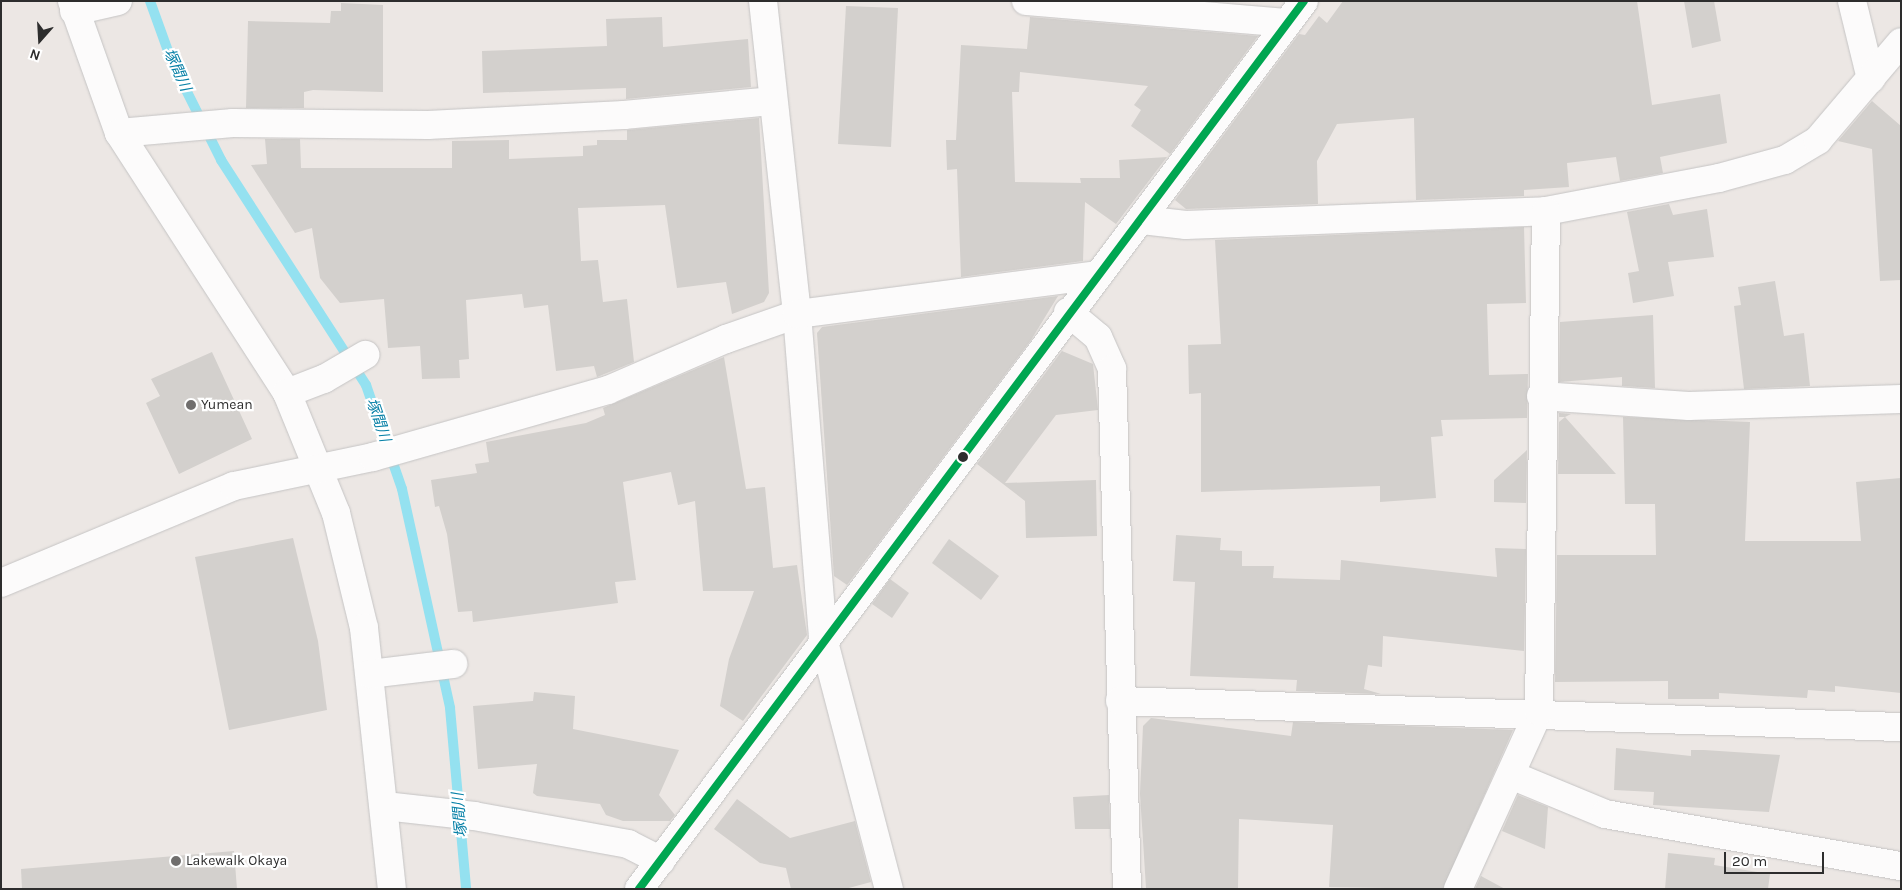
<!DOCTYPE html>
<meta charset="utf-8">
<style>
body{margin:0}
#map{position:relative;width:1902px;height:890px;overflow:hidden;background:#ece7e4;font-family:Karla,"Noto Sans JP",sans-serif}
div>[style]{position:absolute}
.stream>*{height:10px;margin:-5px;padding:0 5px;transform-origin:5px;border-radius:5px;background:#94e1f0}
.building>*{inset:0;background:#d3d0cd}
.roads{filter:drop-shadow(0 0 1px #c5c4c4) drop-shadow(0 0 1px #c5c4c4)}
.minor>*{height:28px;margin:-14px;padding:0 14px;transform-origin:14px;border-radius:14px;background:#fcfbfb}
.bus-1>*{height:8px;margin:-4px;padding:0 4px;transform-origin:4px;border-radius:4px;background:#00a651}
.dots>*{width:14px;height:14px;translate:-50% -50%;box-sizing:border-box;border:2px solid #fff;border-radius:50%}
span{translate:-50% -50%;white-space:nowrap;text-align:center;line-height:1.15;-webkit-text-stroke:4.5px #fff;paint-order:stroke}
.poi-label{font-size:14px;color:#2d2d2d}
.left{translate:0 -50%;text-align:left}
.water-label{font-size:15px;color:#0780a7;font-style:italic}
.frame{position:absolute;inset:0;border:2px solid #2d2d2d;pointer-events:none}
.north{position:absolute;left:15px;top:15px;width:50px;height:50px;-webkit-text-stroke:4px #fff;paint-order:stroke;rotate:199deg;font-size:14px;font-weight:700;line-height:20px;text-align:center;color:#2d2d2d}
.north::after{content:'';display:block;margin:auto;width:18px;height:22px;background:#2d2d2d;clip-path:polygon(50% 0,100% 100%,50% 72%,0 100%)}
.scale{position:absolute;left:1724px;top:852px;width:100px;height:22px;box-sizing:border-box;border:2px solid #2d2d2d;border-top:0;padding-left:6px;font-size:15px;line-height:18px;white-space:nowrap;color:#2d2d2d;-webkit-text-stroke:4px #fff;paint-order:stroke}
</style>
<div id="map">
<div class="stream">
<div style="left:150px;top:1px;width:65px;rotate:70.2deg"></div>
<div style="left:172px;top:62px;width:110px;rotate:63.4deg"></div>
<div style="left:221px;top:160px;width:268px;rotate:57.2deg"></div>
<div style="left:366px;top:385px;width:110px;rotate:70.9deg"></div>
<div style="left:402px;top:489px;width:224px;rotate:77.6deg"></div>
<div style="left:450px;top:708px;width:182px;rotate:84.9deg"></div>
</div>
<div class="building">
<div style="clip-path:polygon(1343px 1px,1637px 1px,1652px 105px,1720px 94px,1727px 143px,1660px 157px,1663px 173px,1620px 181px,1616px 157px,1567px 163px,1569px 187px,1524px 190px,1524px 196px,1416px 200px,1414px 118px,1337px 124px,1317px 161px,1318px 204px,1186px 209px,1175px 200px,1299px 34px,1305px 35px,1319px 16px,1327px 23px)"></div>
<div style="clip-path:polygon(1684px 1px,1714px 1px,1721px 41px,1692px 48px)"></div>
<div style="clip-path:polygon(341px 3px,383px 5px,383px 92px,313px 90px,304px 92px,304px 108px,246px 108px,248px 21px,330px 23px,331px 11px,341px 11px)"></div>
<div style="clip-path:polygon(846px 6px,898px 8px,891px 147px,838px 144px)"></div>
<div style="clip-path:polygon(662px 17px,663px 47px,748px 39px,751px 87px,626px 99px,626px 88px,483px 93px,482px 51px,607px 46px,606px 19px)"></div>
<div style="clip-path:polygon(1030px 17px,1258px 36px,1170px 154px,1131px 126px,1141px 110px,1134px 105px,1148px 86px,1020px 72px,1019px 92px,1012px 92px,1015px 182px,1081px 183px,1080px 178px,1120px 178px,1119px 160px,1167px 157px,1116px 224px,1085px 202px,1083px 261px,961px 277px,957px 169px,947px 170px,946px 140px,956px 140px,961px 45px,1027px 49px)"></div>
<div style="clip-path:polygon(1872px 101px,1901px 126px,1901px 280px,1880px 281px,1872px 149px,1838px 141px)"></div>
<div style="clip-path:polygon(759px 118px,769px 293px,764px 302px,732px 314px,726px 282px,677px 288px,665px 205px,578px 208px,581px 261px,598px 260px,603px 302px,627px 299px,634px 362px,597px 377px,594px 366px,556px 371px,548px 305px,524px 308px,522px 294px,466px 300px,469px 359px,459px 360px,460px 378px,422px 379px,420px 346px,388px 348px,384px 299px,340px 303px,320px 278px,312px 228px,295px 233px,251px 165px,267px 164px,265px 139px,300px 139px,301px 168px,452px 168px,452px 141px,509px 140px,509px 159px,583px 156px,583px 146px,597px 145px,597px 140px,627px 140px,627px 130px)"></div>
<div style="clip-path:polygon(1669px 204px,1673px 215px,1707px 209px,1714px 257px,1668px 262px,1674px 296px,1633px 303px,1628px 273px,1639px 271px,1627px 212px)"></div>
<div style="clip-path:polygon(1524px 227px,1526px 303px,1487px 304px,1489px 375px,1528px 374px,1527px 418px,1441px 420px,1443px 436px,1431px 437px,1436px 498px,1380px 502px,1380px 486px,1201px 492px,1201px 393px,1189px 394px,1188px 345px,1221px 344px,1215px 240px)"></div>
<div style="clip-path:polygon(1775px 281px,1784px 336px,1804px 333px,1810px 386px,1744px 389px,1734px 306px,1741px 305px,1738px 287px)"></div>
<div style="clip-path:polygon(1058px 296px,1031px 340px,847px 585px,834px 576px,817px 333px,822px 327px)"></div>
<div style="clip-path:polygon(1653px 315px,1655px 388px,1622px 386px,1622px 377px,1559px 382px,1560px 322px)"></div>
<div style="clip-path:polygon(1062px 351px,1093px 364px,1098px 410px,1056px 415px,1005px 483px,1096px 480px,1097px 536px,1026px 538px,1025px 501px,977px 464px)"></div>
<div style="clip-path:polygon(212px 352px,252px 439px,179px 474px,146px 403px,160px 396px,151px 379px)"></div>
<div style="clip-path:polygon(724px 357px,746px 489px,765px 487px,773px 568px,797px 565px,807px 635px,743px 721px,720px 706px,729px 659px,754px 591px,703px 591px,695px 501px,678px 505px,671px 472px,623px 482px,636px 580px,615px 582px,618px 603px,473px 622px,472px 611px,458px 612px,447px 534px,439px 506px,435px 507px,431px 480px,477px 473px,475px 464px,489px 462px,486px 442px,586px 423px,605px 415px,603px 408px)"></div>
<div style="clip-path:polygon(1559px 413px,1571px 414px,1565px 417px,1616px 474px,1558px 474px,1559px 422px,1565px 417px,1559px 417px)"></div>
<div style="clip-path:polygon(1623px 417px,1750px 422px,1745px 541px,1861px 541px,1856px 482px,1901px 478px,1901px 693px,1835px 686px,1835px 692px,1808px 690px,1807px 698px,1719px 693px,1719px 699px,1668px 699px,1668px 681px,1555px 682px,1557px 555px,1656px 555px,1655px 504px,1625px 504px)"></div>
<div style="clip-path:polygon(1527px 450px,1526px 503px,1494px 502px,1494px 480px)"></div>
<div style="clip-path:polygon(1176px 535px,1221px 538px,1220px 550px,1242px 551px,1242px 566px,1274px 566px,1273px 578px,1340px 580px,1341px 560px,1497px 577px,1495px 548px,1526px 549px,1524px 651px,1383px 636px,1382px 667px,1368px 665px,1364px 689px,1381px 694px,1296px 691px,1297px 680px,1190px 676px,1195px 582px,1173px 581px)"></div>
<div style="clip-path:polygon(293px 538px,318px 641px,327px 710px,229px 730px,195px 557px)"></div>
<div style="clip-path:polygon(949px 539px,999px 576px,981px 600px,932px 563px)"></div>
<div style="clip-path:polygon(890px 579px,909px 593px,892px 618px,872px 604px)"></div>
<div style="clip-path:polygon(534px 692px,575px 696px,573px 729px,679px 750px,659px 795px,675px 815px,670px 821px,623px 821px,606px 815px,600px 804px,537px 796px,533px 793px,537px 764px,478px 769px,473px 706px,533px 701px)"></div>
<div style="clip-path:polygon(1151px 718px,1291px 736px,1293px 722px,1513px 730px,1443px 889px,1329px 887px,1333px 825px,1239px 819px,1238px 889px,1146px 888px,1140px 794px,1143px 726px)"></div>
<div style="clip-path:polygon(1616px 748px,1691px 756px,1691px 750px,1704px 750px,1780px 755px,1769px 812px,1653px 805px,1654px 792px,1614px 790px)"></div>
<div style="clip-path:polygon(1109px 795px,1110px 829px,1075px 829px,1073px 797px)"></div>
<div style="clip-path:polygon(1518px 795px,1548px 807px,1545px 849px,1502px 831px)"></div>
<div style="clip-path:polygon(737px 799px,790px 838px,855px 821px,871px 882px,845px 889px,791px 889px,786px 868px,760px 863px,714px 829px)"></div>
<div style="clip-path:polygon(234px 851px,237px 889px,22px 889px,21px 869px)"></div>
<div style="clip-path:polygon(1668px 853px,1715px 858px,1714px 865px,1770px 874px,1768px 889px,1665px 889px)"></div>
<div style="clip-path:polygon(1481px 876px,1505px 889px,1475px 889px)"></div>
</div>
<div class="roads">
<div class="minor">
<div style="left:72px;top:1px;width:140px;rotate:70.4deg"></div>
<div style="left:119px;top:133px;width:310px;rotate:57.1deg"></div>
<div style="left:287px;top:393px;width:130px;rotate:67.8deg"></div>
<div style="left:336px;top:513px;width:118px;rotate:76.3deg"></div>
<div style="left:364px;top:628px;width:262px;rotate:83.9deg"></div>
<div style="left:763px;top:1px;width:315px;rotate:83.8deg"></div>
<div style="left:797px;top:314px;width:325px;rotate:85.4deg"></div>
<div style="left:823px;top:638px;width:260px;rotate:75.3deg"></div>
<div style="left:1026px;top:1px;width:262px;rotate:4.8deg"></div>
<div style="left:1852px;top:1px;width:80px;rotate:76.3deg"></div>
<div style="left:74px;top:11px;width:45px;rotate:-12.8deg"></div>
<div style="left:119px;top:133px;width:114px;rotate:-5deg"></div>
<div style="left:233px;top:123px;width:195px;rotate:0.6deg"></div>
<div style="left:428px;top:125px;width:196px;rotate:-2.9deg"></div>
<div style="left:624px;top:115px;width:148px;rotate:-5.4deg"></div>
<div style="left:1142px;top:220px;width:44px;rotate:6.5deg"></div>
<div style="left:1186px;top:225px;width:360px;rotate:-2.2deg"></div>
<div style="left:1546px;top:211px;width:176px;rotate:-10.8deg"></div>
<div style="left:1719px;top:178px;width:68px;rotate:-15.3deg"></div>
<div style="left:1785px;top:160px;width:39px;rotate:-31deg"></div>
<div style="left:1818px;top:140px;width:128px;rotate:-49.7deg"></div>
<div style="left:1068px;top:312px;width:39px;rotate:40deg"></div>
<div style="left:1098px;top:337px;width:35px;rotate:66deg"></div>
<div style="left:1112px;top:369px;width:520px;rotate:88.35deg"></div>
<div style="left:287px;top:393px;width:40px;rotate:-21deg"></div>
<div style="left:324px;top:379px;width:48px;rotate:-30.3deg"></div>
<div style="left:1541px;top:396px;width:148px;rotate:3.9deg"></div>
<div style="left:1689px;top:406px;width:212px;rotate:-1.9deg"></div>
<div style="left:1px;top:583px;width:252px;rotate:-22.6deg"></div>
<div style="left:234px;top:486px;width:142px;rotate:-11.8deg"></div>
<div style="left:373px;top:457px;width:244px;rotate:-15.9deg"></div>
<div style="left:608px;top:390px;width:129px;rotate:-23.4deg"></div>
<div style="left:726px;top:339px;width:75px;rotate:-19.4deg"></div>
<div style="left:797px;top:314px;width:304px;rotate:-7.4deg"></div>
<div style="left:370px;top:674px;width:84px;rotate:-6.9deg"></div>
<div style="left:1120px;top:701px;width:781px;rotate:1.91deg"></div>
<div style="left:1511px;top:775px;width:102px;rotate:22.5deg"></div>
<div style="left:1605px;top:814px;width:301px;rotate:10deg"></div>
<div style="left:385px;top:806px;width:90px;rotate:6.4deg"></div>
<div style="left:474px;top:816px;width:157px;rotate:10.3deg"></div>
<div style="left:628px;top:844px;width:37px;rotate:27deg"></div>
<div style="left:639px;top:889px;width:1109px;rotate:-53.17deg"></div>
<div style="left:1458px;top:889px;width:196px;rotate:-65.5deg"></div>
<div style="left:1539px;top:711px;width:500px;rotate:-89.2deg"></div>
</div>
</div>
<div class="bus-1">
<div style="left:639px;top:889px;width:1109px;rotate:-53.17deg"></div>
</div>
<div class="dots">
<div style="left:191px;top:405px;background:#706e6d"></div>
<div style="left:963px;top:457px;background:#2d2d2d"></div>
<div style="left:176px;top:861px;background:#706e6d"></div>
</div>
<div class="poi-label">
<span class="left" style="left:201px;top:405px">Yumean</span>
<span class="left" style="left:186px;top:861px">Lakewalk Okaya</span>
</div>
<div class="water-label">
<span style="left:177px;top:70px;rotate:66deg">塚間川</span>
<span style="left:378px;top:420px;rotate:71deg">塚間川</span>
<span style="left:460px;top:815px;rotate:-95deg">塚間川</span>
</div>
<div class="frame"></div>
<div class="north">N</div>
<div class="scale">20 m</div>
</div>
